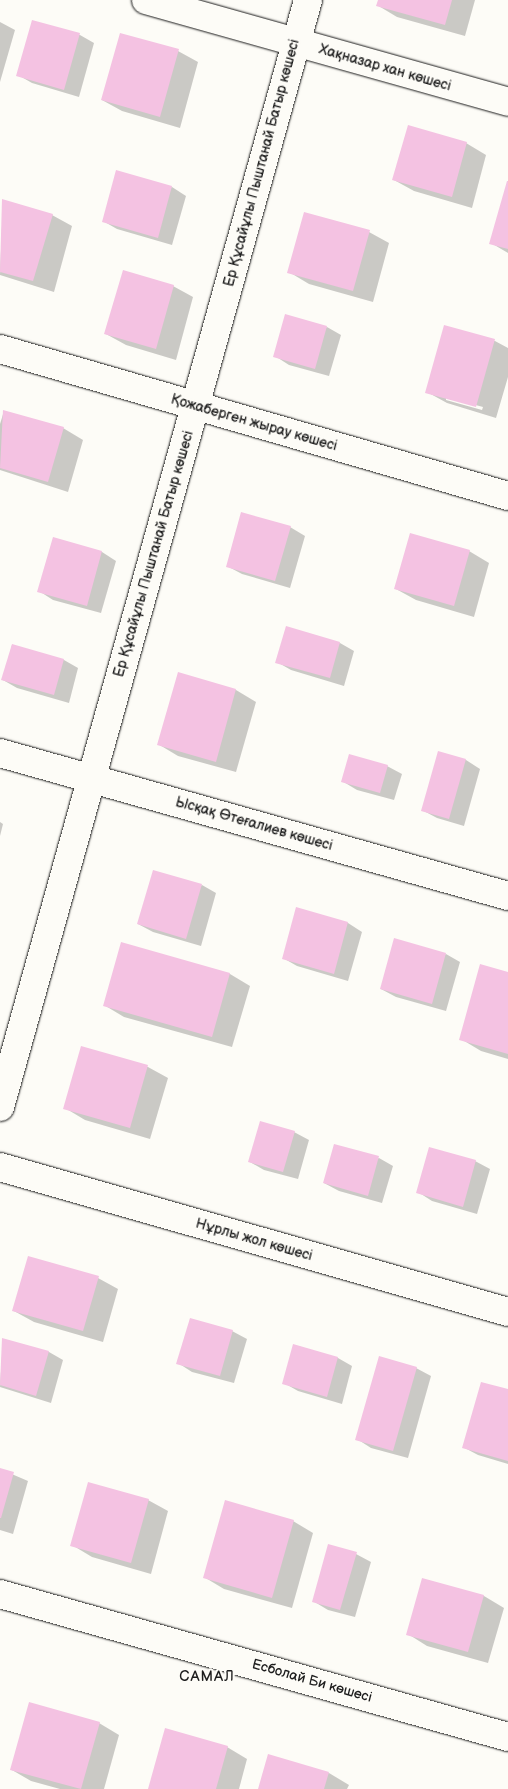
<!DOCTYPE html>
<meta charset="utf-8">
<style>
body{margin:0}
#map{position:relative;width:508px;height:1789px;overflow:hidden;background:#fdfcf7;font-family:"Balsamiq Sans",sans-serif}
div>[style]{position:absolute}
.shadow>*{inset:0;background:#0003}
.building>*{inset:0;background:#f4c2e2}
.roads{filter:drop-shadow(0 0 1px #1c1c1c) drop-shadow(0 0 1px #1c1c1c)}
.minor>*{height:28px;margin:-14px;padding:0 14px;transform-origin:14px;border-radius:14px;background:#fdfcf7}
span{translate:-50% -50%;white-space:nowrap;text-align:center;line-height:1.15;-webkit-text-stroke:4px #fdfcf7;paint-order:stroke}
.street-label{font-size:14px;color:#1c1c1c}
.neighbourhood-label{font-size:15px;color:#1c1c1c;letter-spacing:1px}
</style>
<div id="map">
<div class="shadow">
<div style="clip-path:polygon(379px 0,475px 0,465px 36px,397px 17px,377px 5px)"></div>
<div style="clip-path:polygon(33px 21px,80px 35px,94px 43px,79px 97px,32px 83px,18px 75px)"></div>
<div style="clip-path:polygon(0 22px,15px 30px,0 82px)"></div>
<div style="clip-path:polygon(178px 51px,198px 62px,180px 128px,122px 111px,102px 100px)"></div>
<div style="clip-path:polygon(466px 143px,486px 155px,472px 208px,414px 191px,394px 180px)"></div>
<div style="clip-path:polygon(508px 184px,508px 253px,491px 243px)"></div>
<div style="clip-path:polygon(172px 187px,186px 196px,172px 245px,117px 229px,103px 221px)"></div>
<div style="clip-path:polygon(3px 201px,52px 215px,72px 226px,54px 292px,0 275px)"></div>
<div style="clip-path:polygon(369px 232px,389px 243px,373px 302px,309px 284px,289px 272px)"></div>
<div style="clip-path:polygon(173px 286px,193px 297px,176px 360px,126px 345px,106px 334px)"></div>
<div style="clip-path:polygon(evenodd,445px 326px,495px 341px,508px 348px,508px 377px,496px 418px,447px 403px,427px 392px,445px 326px,446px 397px,483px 407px,482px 410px,446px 400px,446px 397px)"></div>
<div style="clip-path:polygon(327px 327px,341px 335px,329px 376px,289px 365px,275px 356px)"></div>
<div style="clip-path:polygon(4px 411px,63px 428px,83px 440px,68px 492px,0 470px,0 424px)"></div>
<div style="clip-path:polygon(290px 527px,305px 536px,290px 588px,242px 574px,227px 566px)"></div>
<div style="clip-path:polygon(53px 539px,102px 552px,116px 561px,101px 613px,53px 600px,39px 591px)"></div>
<div style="clip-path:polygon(469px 551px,489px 563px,474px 617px,416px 600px,396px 589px)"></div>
<div style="clip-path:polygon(340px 643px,354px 651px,344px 686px,291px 670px,277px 662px)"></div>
<div style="clip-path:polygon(12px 645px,64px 660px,78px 668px,69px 703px,17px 688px,3px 680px)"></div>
<div style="clip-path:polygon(179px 674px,236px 690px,256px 702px,236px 772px,178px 756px,158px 744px)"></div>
<div style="clip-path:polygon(439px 753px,466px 760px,480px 769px,464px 826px,437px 818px,422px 810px)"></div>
<div style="clip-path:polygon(387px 766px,402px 774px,394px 800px,357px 790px,342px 781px)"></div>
<div style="clip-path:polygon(0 822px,3px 824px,0 836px)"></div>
<div style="clip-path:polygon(202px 885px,216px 893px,201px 946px,153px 932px,138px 924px)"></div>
<div style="clip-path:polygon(297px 909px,348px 923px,362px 932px,348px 981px,297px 966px,283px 958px)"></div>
<div style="clip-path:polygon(122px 944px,230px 974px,250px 986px,232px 1047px,124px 1017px,104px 1005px)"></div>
<div style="clip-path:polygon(446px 954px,460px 962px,446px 1011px,396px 997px,381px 989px)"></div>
<div style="clip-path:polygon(508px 973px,508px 1059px,481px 1051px,461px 1039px)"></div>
<div style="clip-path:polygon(82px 1048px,148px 1067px,168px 1078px,150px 1139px,85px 1120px,65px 1108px)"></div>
<div style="clip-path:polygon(294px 1132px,309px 1140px,298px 1179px,264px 1170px,250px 1162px)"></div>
<div style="clip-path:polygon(379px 1158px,393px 1166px,382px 1203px,339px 1191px,324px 1183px)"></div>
<div style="clip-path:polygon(475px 1161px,490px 1169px,477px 1214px,432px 1201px,418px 1192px)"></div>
<div style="clip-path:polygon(98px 1278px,118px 1289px,103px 1342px,34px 1322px,14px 1311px)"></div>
<div style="clip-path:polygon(232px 1331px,247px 1339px,234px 1383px,192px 1372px,178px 1363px)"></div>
<div style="clip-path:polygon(3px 1339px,49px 1352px,63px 1360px,51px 1403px,0 1387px)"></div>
<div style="clip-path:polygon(294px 1345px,338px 1358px,352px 1366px,342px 1404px,298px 1391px,284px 1383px)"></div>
<div style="clip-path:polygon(416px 1368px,431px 1376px,408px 1458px,371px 1448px,357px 1439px)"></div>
<div style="clip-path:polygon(508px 1391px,508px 1464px,478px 1455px,463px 1447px)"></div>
<div style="clip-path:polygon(0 1469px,28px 1481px,13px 1534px,0 1530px)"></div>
<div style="clip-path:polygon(148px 1500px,168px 1511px,151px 1574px,92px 1557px,72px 1545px)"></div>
<div style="clip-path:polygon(293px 1521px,313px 1533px,292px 1608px,224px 1589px,204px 1577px)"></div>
<div style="clip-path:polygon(356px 1554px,371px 1562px,355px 1617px,328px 1610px,313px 1601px)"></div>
<div style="clip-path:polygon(423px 1579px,484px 1596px,504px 1608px,488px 1663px,427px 1646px,408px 1634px)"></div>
<div style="clip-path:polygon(99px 1723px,119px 1735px,104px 1789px,60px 1789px,31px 1781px,12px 1770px)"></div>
<div style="clip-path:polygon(227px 1747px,247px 1759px,239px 1789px,150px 1789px)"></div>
<div style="clip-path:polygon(329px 1773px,349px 1785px,347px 1789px,259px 1789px)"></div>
</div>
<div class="building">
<div style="clip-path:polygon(378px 0,452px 0,445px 25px,376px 6px)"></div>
<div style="clip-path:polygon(32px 20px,80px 33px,64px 90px,16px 76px)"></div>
<div style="clip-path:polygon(120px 33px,179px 49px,160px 117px,101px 100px)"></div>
<div style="clip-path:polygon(408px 125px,467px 142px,452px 197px,392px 180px)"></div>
<div style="clip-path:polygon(116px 170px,172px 186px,158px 238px,102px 222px)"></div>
<div style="clip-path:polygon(507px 181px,508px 181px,508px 249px,489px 244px)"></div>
<div style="clip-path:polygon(2px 199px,53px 214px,33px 281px,0 272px)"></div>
<div style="clip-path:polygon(304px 212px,370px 230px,353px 291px,287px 273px)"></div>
<div style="clip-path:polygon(123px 270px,174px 285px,156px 349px,104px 334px)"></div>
<div style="clip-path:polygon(285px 314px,327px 326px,315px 369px,273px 357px)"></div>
<div style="clip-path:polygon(444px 325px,495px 339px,476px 407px,425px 393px)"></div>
<div style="clip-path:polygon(3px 410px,64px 427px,48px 482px,0 468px)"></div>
<div style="clip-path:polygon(241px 512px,291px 526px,275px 581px,226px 567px)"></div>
<div style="clip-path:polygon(410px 533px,470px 550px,454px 606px,394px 589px)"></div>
<div style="clip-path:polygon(53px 537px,102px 551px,87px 606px,37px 592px)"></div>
<div style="clip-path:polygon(286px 626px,340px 642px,330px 678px,275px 663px)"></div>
<div style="clip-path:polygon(12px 644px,64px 659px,54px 695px,1px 680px)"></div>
<div style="clip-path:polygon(178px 672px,236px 689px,216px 762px,157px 745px)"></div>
<div style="clip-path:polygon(438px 751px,466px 759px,449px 819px,421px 811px)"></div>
<div style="clip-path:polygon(349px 754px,388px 765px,380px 793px,341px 782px)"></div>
<div style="clip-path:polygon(153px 870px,202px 884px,186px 939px,137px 924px)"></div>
<div style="clip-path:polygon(296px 907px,348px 922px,334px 974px,282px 959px)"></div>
<div style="clip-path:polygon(394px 938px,446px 953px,432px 1004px,380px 989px)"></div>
<div style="clip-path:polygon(121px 942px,230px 973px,212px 1037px,103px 1006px)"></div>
<div style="clip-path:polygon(480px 964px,508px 972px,508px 1054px,459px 1040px)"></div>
<div style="clip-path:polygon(81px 1046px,148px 1065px,130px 1128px,63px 1109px)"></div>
<div style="clip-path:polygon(260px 1121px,295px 1131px,283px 1172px,248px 1162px)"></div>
<div style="clip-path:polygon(334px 1144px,379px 1156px,368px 1196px,323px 1183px)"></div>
<div style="clip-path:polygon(429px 1147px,476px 1160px,463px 1207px,416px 1193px)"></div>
<div style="clip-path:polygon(28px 1256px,99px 1276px,83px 1331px,12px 1311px)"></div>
<div style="clip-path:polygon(190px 1318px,233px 1330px,220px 1376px,176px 1364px)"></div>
<div style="clip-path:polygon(2px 1338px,49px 1351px,36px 1396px,0 1385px)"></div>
<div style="clip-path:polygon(293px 1344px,338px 1357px,327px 1397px,282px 1384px)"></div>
<div style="clip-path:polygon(379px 1356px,417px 1367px,393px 1451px,355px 1440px)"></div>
<div style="clip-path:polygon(481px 1382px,508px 1389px,508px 1461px,462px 1448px)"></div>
<div style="clip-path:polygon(0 1468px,14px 1472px,1px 1518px,0 1518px)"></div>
<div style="clip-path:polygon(88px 1482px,149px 1499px,131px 1563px,70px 1546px)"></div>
<div style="clip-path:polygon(225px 1500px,294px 1520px,272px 1598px,203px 1578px)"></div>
<div style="clip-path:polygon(328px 1544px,357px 1552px,340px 1610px,312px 1602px)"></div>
<div style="clip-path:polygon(422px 1578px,484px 1595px,468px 1652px,406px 1635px)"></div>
<div style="clip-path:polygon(29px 1702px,100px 1722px,81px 1789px,10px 1770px)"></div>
<div style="clip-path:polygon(165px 1728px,228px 1746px,216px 1789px,148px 1789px)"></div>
<div style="clip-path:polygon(268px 1754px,329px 1772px,324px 1789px,258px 1789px)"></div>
</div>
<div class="roads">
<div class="minor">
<div style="left:146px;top:0;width:376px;rotate:15.7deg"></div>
<div style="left:0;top:349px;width:529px;rotate:16.14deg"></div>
<div style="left:0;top:753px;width:528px;rotate:15.72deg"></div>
<div style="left:0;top:1107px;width:1149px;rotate:-74.45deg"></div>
<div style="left:0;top:1167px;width:528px;rotate:15.93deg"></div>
<div style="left:0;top:1594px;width:528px;rotate:15.72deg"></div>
</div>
</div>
<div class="street-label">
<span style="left:385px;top:68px;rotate:16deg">Хақназар хан көшесі</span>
<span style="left:262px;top:163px;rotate:-75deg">Ер Құсайұлы Пыштанай Батыр көшесі</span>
<span style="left:254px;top:423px;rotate:16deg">Қожаберген жырау көшесі</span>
<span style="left:154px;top:554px;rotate:-74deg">Ер Құсайұлы Пыштанай Батыр көшесі</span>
<span style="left:254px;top:824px;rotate:16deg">Ысқақ Өтеғалиев көшесі</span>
<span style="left:254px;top:1240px;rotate:16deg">Нұрлы жол көшесі</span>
<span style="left:312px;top:1681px;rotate:16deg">Есболай Би көшесі</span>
</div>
<div class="neighbourhood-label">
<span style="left:207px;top:1677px">САМАЛ</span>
</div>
</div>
